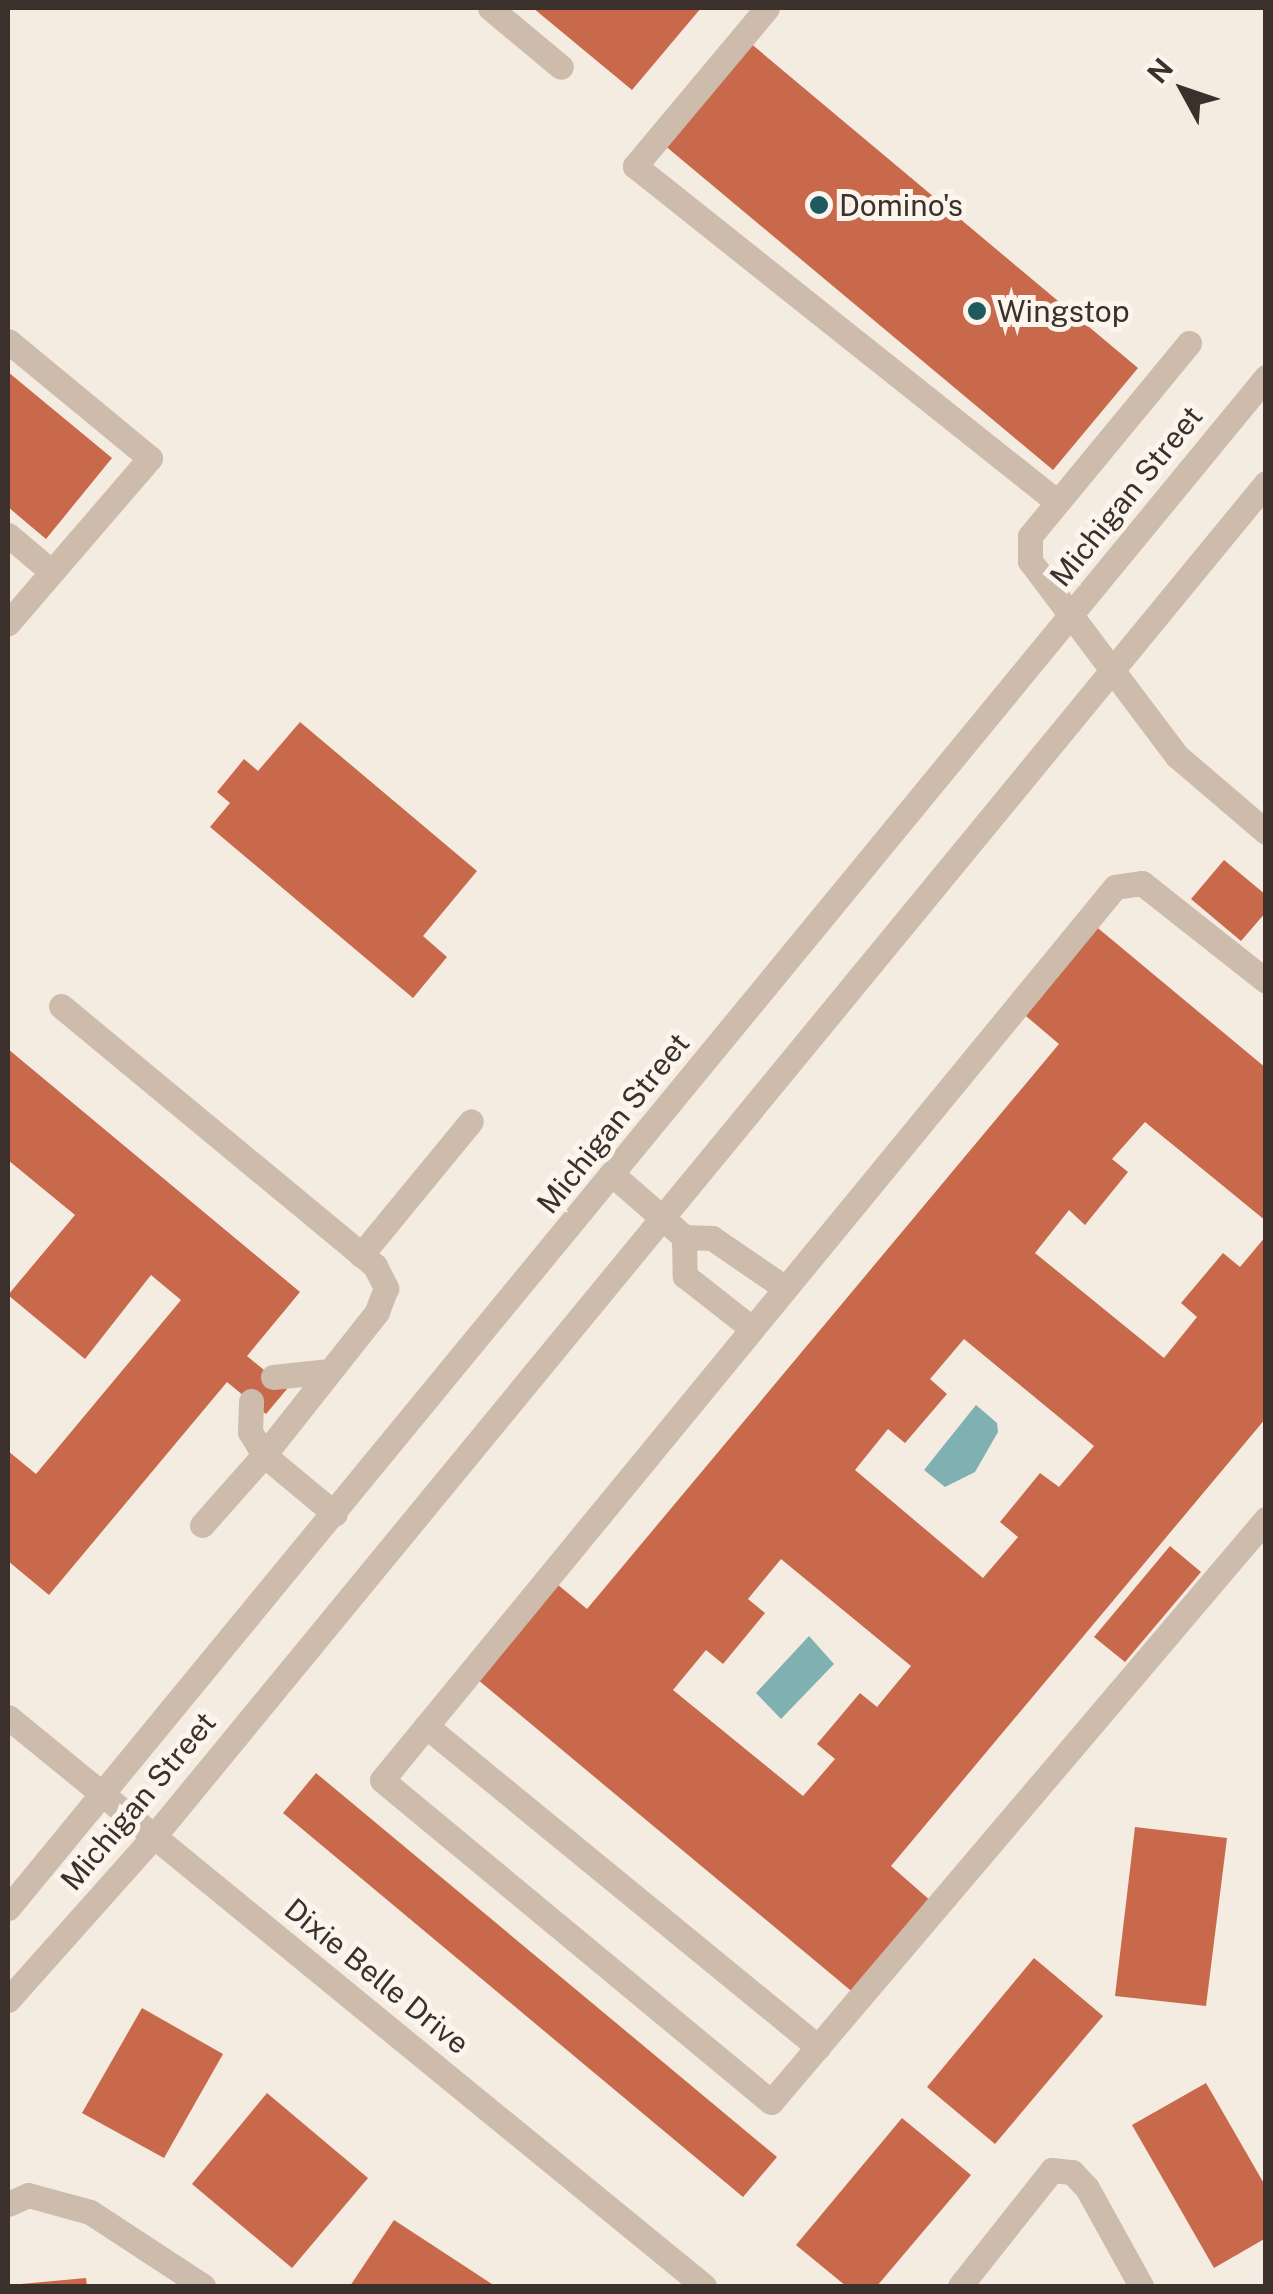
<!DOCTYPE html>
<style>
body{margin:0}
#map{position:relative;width:1273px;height:2294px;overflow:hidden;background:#f4ebe1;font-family:"Public Sans",sans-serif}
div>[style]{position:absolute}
.water>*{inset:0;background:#7fb0b2}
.building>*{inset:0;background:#c8694b}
.minor>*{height:25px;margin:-12.5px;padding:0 12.5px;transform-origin:12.5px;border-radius:12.5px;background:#cdbbac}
.dots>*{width:28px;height:28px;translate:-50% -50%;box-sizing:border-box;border:5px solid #fbf5ee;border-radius:50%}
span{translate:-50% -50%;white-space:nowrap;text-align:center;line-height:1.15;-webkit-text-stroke:10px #fbf5ee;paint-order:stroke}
.poi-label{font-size:30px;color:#3b302b}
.left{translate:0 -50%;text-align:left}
.street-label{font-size:30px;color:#3b302b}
.frame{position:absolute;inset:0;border:10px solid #3b302b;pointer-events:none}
.north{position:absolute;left:1133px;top:40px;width:100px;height:100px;-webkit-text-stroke:8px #fbf5ee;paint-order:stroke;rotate:310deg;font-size:28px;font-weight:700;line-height:40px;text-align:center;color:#3b302b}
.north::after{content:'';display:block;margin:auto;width:35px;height:45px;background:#3b302b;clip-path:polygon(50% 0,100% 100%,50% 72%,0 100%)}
</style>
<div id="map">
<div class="water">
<div style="clip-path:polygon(976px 1405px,997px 1423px,998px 1432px,975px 1472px,945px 1487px,924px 1470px)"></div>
<div style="clip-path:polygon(809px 1636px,834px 1664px,781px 1719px,756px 1693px)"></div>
</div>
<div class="building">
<div style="clip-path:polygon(533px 8px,701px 8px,632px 90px)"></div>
<div style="clip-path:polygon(749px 42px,1138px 368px,1053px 470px,663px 144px)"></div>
<div style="clip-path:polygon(8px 372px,112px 458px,46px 539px,8px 507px)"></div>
<div style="clip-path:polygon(300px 722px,477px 871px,423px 936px,447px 957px,413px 998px,210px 827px,230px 803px,217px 792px,244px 759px,258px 771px)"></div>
<div style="clip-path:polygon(1224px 860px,1266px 895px,1266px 912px,1241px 941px,1191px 899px)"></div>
<div style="clip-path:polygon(evenodd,1093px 924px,1266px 1068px,1266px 1221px,1145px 1122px,1112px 1159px,1128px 1172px,1085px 1225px,1069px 1210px,1035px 1253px,1164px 1358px,1197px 1317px,1181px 1303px,1223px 1253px,1240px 1267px,1266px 1236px,1266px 1418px,891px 1866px,932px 1902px,855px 1994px,471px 1674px,551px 1579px,587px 1609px,1059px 1044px,1020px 1011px,1093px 924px,964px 1339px,1094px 1446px,1059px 1487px,1040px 1473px,1000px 1522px,1018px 1537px,983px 1578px,855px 1470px,888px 1429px,905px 1443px,947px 1394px,930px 1379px,964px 1339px,1093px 924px,781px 1559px,911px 1666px,877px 1707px,860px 1693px,817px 1744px,835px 1759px,803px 1796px,673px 1690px,706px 1650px,723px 1664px,765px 1613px,748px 1599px,781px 1559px)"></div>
<div style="clip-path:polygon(8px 1049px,300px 1292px,247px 1356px,287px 1389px,266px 1414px,227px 1382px,49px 1595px,8px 1561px,8px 1451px,36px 1474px,181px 1300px,151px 1275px,85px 1359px,8px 1295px,75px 1215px,8px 1160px)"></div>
<div style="clip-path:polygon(1170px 1546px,1201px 1572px,1125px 1662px,1094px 1637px)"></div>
<div style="clip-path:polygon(316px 1773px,777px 2157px,743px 2197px,283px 1813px)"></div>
<div style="clip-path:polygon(1135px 1827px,1227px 1838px,1206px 2006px,1115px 1996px)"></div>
<div style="clip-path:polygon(1034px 1958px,1103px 2016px,995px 2144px,927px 2087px)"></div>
<div style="clip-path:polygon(142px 2008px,223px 2054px,164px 2158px,82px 2113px)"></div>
<div style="clip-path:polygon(1206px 2083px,1266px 2187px,1266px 2238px,1214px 2268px,1132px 2125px)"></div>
<div style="clip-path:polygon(267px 2093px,368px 2178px,292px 2268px,192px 2184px)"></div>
<div style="clip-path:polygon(902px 2118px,971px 2175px,877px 2286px,846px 2286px,796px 2245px)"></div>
<div style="clip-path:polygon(394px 2220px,495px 2286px,350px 2286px)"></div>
<div style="clip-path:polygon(86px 2278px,87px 2286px,21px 2286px,21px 2284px)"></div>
</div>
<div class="minor">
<div style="left:490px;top:8px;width:92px;rotate:39.7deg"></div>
<div style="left:767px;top:8px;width:206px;rotate:129.9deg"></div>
<div style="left:635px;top:166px;width:538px;rotate:38.51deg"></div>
<div style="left:8px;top:341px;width:184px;rotate:39.5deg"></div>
<div style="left:150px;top:458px;width:218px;rotate:130.7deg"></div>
<div style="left:1189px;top:343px;width:250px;rotate:129.5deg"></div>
<div style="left:1030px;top:536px;width:25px;rotate:90deg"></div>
<div style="left:1030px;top:561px;width:244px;rotate:53deg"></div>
<div style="left:1177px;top:756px;width:117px;rotate:40.5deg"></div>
<div style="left:8px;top:535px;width:57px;rotate:40.1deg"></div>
<div style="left:1266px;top:981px;width:158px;rotate:-141.7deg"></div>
<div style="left:1142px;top:883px;width:27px;rotate:172deg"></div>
<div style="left:1115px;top:887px;width:1155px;rotate:129.38deg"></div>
<div style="left:382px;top:1780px;width:505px;rotate:39.62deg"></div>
<div style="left:771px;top:2102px;width:765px;rotate:-49.67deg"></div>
<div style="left:61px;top:1006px;width:408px;rotate:39.6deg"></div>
<div style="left:375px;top:1266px;width:25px;rotate:63deg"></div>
<div style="left:386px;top:1288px;width:26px;rotate:111deg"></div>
<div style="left:377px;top:1312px;width:182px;rotate:128.3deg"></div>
<div style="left:264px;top:1455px;width:92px;rotate:39.7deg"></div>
<div style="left:613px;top:1175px;width:94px;rotate:41.1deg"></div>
<div style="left:684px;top:1237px;width:28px;rotate:2deg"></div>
<div style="left:712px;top:1238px;width:85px;rotate:34.4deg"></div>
<div style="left:684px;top:1237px;width:39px;rotate:89deg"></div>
<div style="left:685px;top:1276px;width:83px;rotate:38.1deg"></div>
<div style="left:361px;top:1255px;width:173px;rotate:-50.6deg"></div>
<div style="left:273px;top:1377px;width:57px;rotate:-6deg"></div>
<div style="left:202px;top:1525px;width:94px;rotate:-48.5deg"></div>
<div style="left:264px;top:1455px;width:27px;rotate:-121deg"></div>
<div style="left:250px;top:1432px;width:31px;rotate:-88deg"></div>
<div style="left:8px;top:1717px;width:899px;rotate:39.27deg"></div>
<div style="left:426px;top:1726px;width:507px;rotate:39.31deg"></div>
<div style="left:8px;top:1908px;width:1982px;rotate:-50.59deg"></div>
<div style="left:8px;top:2000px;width:221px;rotate:-48.3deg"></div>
<div style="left:155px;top:1835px;width:1750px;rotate:-50.59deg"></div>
<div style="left:8px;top:2204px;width:22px;rotate:-24deg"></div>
<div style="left:28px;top:2195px;width:64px;rotate:15.3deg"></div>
<div style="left:90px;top:2212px;width:135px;rotate:33.2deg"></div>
<div style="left:960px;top:2286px;width:148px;rotate:-51.6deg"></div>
<div style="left:1052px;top:2170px;width:20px;rotate:6deg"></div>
<div style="left:1072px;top:2172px;width:22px;rotate:47deg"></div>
<div style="left:1087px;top:2188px;width:112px;rotate:61.1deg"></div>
</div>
<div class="dots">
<div style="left:819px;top:205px;background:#1f5a5e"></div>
<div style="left:977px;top:311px;background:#1f5a5e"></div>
</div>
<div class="poi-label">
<span class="left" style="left:839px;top:205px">Domino's</span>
<span class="left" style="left:997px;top:311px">Wingstop</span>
</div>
<div class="street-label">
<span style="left:1126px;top:496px;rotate:-51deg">Michigan Street</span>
<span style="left:613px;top:1123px;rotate:-51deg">Michigan Street</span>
<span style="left:138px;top:1801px;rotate:-50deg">Michigan Street</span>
<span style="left:377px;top:1976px;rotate:39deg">Dixie Belle Drive</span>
</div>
<div class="frame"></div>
<div class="north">N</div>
</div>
